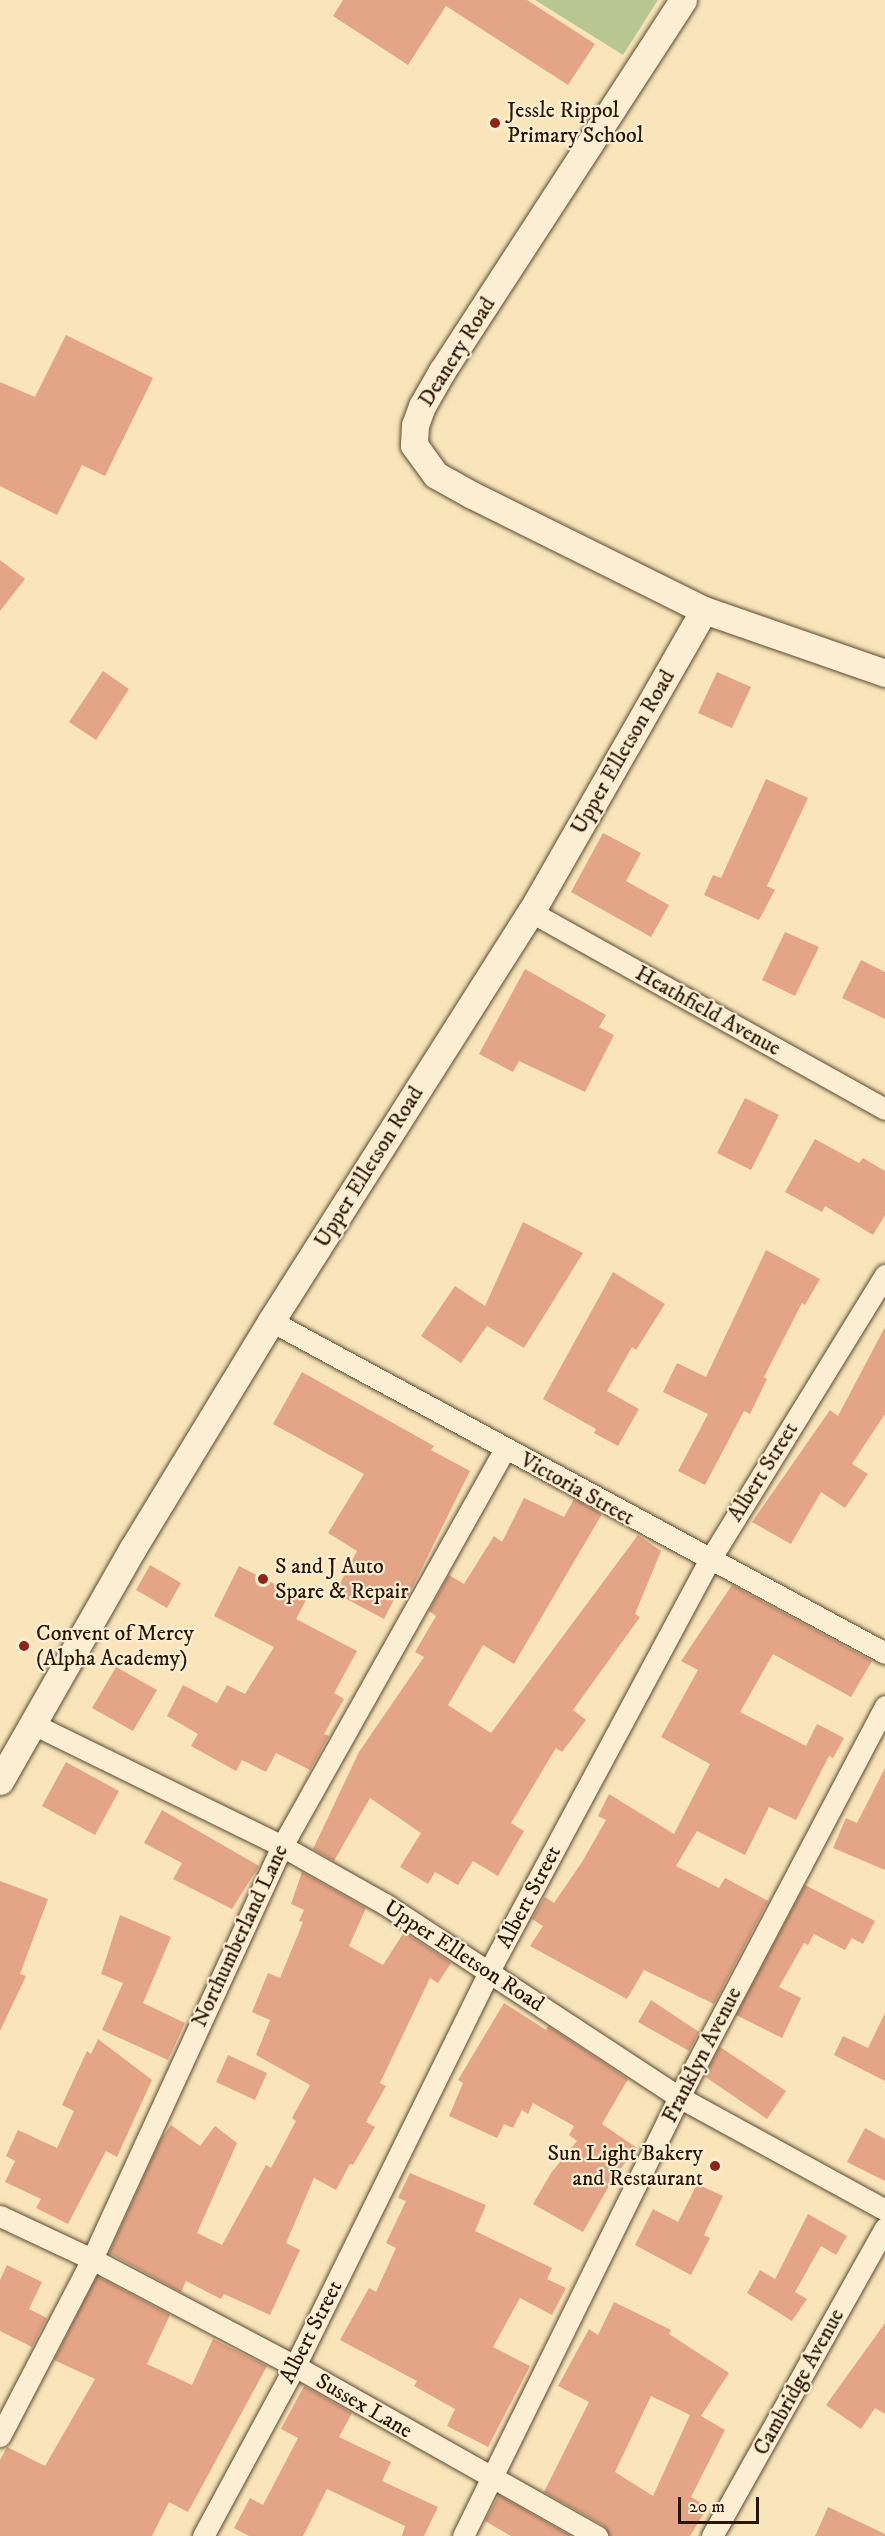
<!DOCTYPE html>
<style>
body{margin:0}
#map{position:relative;width:885px;height:2536px;overflow:hidden;background:#f9e5b9;font-family:"IM FELL DW Pica",serif}
div>[style]{position:absolute}
.green>*{inset:0;background:#b8c694}
.building>*{inset:0;background:#e3a586}
.roads{filter:drop-shadow(0 0 2px #5c4931) drop-shadow(0 0 2px #5c4931)}
.minor>*{height:21px;margin:-10.5px;padding:0 10.5px;transform-origin:10.5px;border-radius:10.5px;background:#fbeed2}
.tertiary>*{height:27px;margin:-13.5px;padding:0 13.5px;transform-origin:13.5px;border-radius:13.5px;background:#fbeed2}
.dots>*{width:16px;height:16px;translate:-50% -50%;box-sizing:border-box;border:3px solid #fbeed2;border-radius:50%}
span{translate:-50% -50%;white-space:nowrap;text-align:center;line-height:1.15;-webkit-text-stroke:4.5px #fbeed2;paint-order:stroke}
.poi-label{font-size:22px;color:#281504}
.left{translate:0 -50%;text-align:left}
.right{translate:-100% -50%;text-align:right}
.street-label{font-size:22px;color:#281504}
.scale{position:absolute;left:678px;top:2497px;width:81px;height:27px;box-sizing:border-box;border:3px solid #281504;border-top:0;padding-left:8px;font-size:18px;line-height:21px;white-space:nowrap;color:#281504;-webkit-text-stroke:4px #fbeed2;paint-order:stroke}
</style>
<div id="map">
<div class="green">
<div style="clip-path:polygon(535px 0,658px 0,623px 55px)"></div>
</div>
<div class="building">
<div style="clip-path:polygon(343px 0,527px 0,595px 44px,568px 85px,446px 6px,408px 65px,333px 16px)"></div>
<div style="clip-path:polygon(66px 335px,153px 378px,105px 476px,82px 465px,57px 515px,0 486px,0 382px,35px 397px)"></div>
<div style="clip-path:polygon(0 560px,25px 579px,0 611px)"></div>
<div style="clip-path:polygon(103px 671px,129px 689px,96px 740px,69px 722px)"></div>
<div style="clip-path:polygon(717px 672px,751px 687px,732px 728px,698px 713px)"></div>
<div style="clip-path:polygon(766px 779px,808px 798px,767px 886px,775px 890px,759px 920px,704px 895px,713px 875px,721px 878px)"></div>
<div style="clip-path:polygon(603px 833px,641px 853px,626px 881px,669px 905px,651px 937px,571px 892px)"></div>
<div style="clip-path:polygon(785px 932px,819px 947px,795px 996px,762px 980px)"></div>
<div style="clip-path:polygon(861px 960px,885px 972px,885px 1019px,842px 998px)"></div>
<div style="clip-path:polygon(525px 969px,606px 1015px,599px 1027px,614px 1035px,585px 1092px,519px 1061px,513px 1072px,479px 1054px)"></div>
<div style="clip-path:polygon(745px 1098px,779px 1115px,751px 1170px,717px 1153px)"></div>
<div style="clip-path:polygon(815px 1139px,859px 1163px,863px 1158px,885px 1171px,885px 1215px,873px 1235px,825px 1206px,822px 1212px,785px 1192px)"></div>
<div style="clip-path:polygon(523px 1222px,583px 1253px,524px 1348px,487px 1326px,461px 1363px,421px 1336px,455px 1286px,485px 1306px)"></div>
<div style="clip-path:polygon(766px 1250px,820px 1279px,805px 1305px,802px 1303px,764px 1377px,767px 1379px,750px 1414px,744px 1411px,705px 1485px,678px 1471px,708px 1414px,663px 1392px,677px 1363px,706px 1377px)"></div>
<div style="clip-path:polygon(613px 1272px,665px 1304px,636px 1350px,632px 1347px,607px 1391px,639px 1409px,618px 1446px,594px 1433px,596px 1429px,543px 1399px)"></div>
<div style="clip-path:polygon(885px 1327px,885px 1414px,852px 1464px,868px 1474px,845px 1508px,821px 1492px,791px 1544px,752px 1522px,830px 1410px,838px 1416px)"></div>
<div style="clip-path:polygon(302px 1372px,434px 1446px,431px 1450px,470px 1471px,407px 1598px,398px 1592px,384px 1619px,335px 1593px,357px 1551px,328px 1533px,364px 1474px,273px 1424px)"></div>
<div style="clip-path:polygon(524px 1498px,564px 1517px,574px 1499px,602px 1514px,514px 1664px,483px 1645px,448px 1705px,491px 1733px,638px 1535px,661px 1551px,635px 1614px,640px 1617px,573px 1710px,586px 1720px,562px 1752px,556px 1748px,511px 1823px,524px 1831px,498px 1876px,473px 1861px,458px 1885px,435px 1872px,428px 1884px,400px 1867px,421px 1833px,370px 1798px,334px 1861px,313px 1849px,359px 1752px,424px 1657px,415px 1652px,436px 1616px,429px 1611px,449px 1575px,464px 1584px,494px 1536px,502px 1542px)"></div>
<div style="clip-path:polygon(150px 1565px,181px 1583px,167px 1608px,136px 1590px)"></div>
<div style="clip-path:polygon(239px 1566px,306px 1600px,296px 1619px,357px 1651px,334px 1693px,344px 1699px,324px 1734px,329px 1736px,310px 1770px,276px 1753px,266px 1772px,242px 1760px,236px 1771px,191px 1746px,198px 1734px,167px 1716px,183px 1685px,217px 1703px,227px 1685px,245px 1694px,274px 1647px,214px 1616px)"></div>
<div style="clip-path:polygon(732px 1585px,872px 1661px,851px 1697px,773px 1654px,740px 1712px,806px 1746px,817px 1724px,844px 1738px,833px 1758px,829px 1756px,796px 1820px,769px 1807px,745px 1855px,697px 1831px,676px 1866px,719px 1888px,725px 1878px,768px 1901px,714px 2004px,644px 1970px,627px 1999px,530px 1946px,543px 1926px,532px 1919px,545px 1897px,554px 1903px,582px 1862px,606px 1820px,598px 1816px,609px 1794px,674px 1834px,710px 1764px,661px 1737px,698px 1670px,681px 1661px)"></div>
<div style="clip-path:polygon(116px 1667px,157px 1690px,133px 1731px,92px 1708px)"></div>
<div style="clip-path:polygon(66px 1762px,119px 1791px,95px 1835px,42px 1806px)"></div>
<div style="clip-path:polygon(885px 1768px,885px 1870px,833px 1848px,846px 1818px,857px 1823px)"></div>
<div style="clip-path:polygon(162px 1810px,259px 1866px,232px 1909px,173px 1879px,182px 1863px,144px 1843px)"></div>
<div style="clip-path:polygon(302px 1872px,366px 1908px,349px 1946px,383px 1965px,404px 1932px,451px 1963px,438px 1983px,430px 1978px,401px 2039px,380px 2083px,386px 2086px,366px 2122px,375px 2127px,353px 2165px,350px 2164px,336px 2190px,314px 2178px,286px 2243px,300px 2250px,270px 2315px,224px 2294px,221px 2299px,186px 2281px,181px 2292px,109px 2253px,161px 2139px,171px 2125px,200px 2146px,215px 2126px,237px 2143px,197px 2233px,222px 2245px,266px 2165px,271px 2168px,296px 2121px,292px 2118px,310px 2085px,256px 2055px,270px 2020px,252px 2012px,268px 1973px,280px 1978px,303px 1922px,299px 1921px,304px 1910px,291px 1904px)"></div>
<div style="clip-path:polygon(0 1881px,48px 1899px,20px 1974px,26px 1976px,0 2031px)"></div>
<div style="clip-path:polygon(805px 1885px,875px 1921px,863px 1944px,852px 1938px,845px 1950px,814px 1934px,808px 1945px,804px 1943px,779px 1987px,801px 1998px,782px 2038px,736px 2015px)"></div>
<div style="clip-path:polygon(120px 1915px,171px 1937px,143px 2003px,185px 2023px,168px 2060px,102px 2030px,123px 1983px,101px 1974px)"></div>
<div style="clip-path:polygon(651px 2000px,699px 2032px,689px 2051px,638px 2022px)"></div>
<div style="clip-path:polygon(504px 2003px,546px 2030px,548px 2026px,628px 2079px,602px 2124px,637px 2148px,614px 2177px,583px 2232px,533px 2204px,551px 2173px,577px 2141px,569px 2135px,574px 2126px,533px 2103px,528px 2114px,522px 2110px,513px 2128px,504px 2124px,497px 2138px,449px 2116px,463px 2083px,458px 2080px)"></div>
<div style="clip-path:polygon(885px 2013px,885px 2081px,834px 2055px,843px 2036px,868px 2048px)"></div>
<div style="clip-path:polygon(98px 2039px,152px 2080px,117px 2157px,106px 2151px,68px 2224px,36px 2208px,41px 2199px,5px 2182px,15px 2161px,6px 2156px,18px 2130px,57px 2148px,74px 2111px,62px 2105px,87px 2051px,91px 2054px)"></div>
<div style="clip-path:polygon(720px 2047px,786px 2091px,767px 2119px,704px 2076px)"></div>
<div style="clip-path:polygon(228px 2055px,267px 2073px,255px 2100px,216px 2082px)"></div>
<div style="clip-path:polygon(865px 2128px,885px 2139px,885px 2181px,847px 2162px)"></div>
<div style="clip-path:polygon(410px 2173px,486px 2205px,475px 2231px,552px 2268px,547px 2279px,566px 2288px,552px 2315px,520px 2298px,493px 2347px,530px 2366px,488px 2447px,447px 2426px,455px 2409px,414px 2386px,417px 2381px,340px 2340px,369px 2288px,376px 2292px,396px 2248px,386px 2243px,406px 2201px,398px 2198px)"></div>
<div style="clip-path:polygon(697px 2184px,723px 2196px,704px 2235px,710px 2238px,691px 2275px,635px 2245px,653px 2209px,678px 2222px)"></div>
<div style="clip-path:polygon(808px 2214px,847px 2236px,836px 2255px,821px 2246px,795px 2292px,807px 2299px,792px 2321px,747px 2293px,760px 2270px,775px 2279px)"></div>
<div style="clip-path:polygon(7px 2265px,42px 2282px,29px 2309px,47px 2318px,32px 2347px,0 2331px,0 2280px)"></div>
<div style="clip-path:polygon(97px 2276px,170px 2315px,147px 2364px,192px 2385px,213px 2339px,267px 2366px,188px 2512px,169px 2502px,152px 2536px,0 2536px,0 2460px,7px 2447px,45px 2466px,95px 2379px,54px 2360px)"></div>
<div style="clip-path:polygon(evenodd,614px 2302px,671px 2330px,669px 2334px,729px 2373px,701px 2416px,725px 2430px,691px 2497px,708px 2507px,690px 2536px,610px 2536px,603px 2525px,544px 2492px,589px 2402px,558px 2386px,589px 2329px,598px 2335px,614px 2302px,651px 2396px,690px 2415px,653px 2496px,615px 2472px,651px 2396px)"></div>
<div style="clip-path:polygon(885px 2323px,885px 2414px,875px 2408px,861px 2429px,826px 2405px)"></div>
<div style="clip-path:polygon(304px 2386px,352px 2413px,339px 2437px,391px 2462px,382px 2481px,438px 2507px,424px 2536px,402px 2536px,405px 2526px,327px 2489px,303px 2536px,249px 2536px,234px 2528px,250px 2498px,263px 2505px,298px 2438px,281px 2429px)"></div>
<div style="clip-path:polygon(499px 2495px,571px 2536px,511px 2536px,485px 2521px)"></div>
<div style="clip-path:polygon(828px 2507px,885px 2534px,885px 2536px,815px 2536px)"></div>
</div>
<div class="roads">
<div class="minor">
<div style="left:531px;top:912px;width:405px;rotate:29.1deg"></div>
<div style="left:271px;top:1321px;width:698px;rotate:28.4deg"></div>
<div style="left:31px;top:1723px;width:280px;rotate:26.1deg"></div>
<div style="left:282px;top:1846px;width:118px;rotate:29.4deg"></div>
<div style="left:385px;top:1904px;width:352px;rotate:33.3deg"></div>
<div style="left:679px;top:2097px;width:235px;rotate:28.7deg"></div>
<div style="left:0;top:2216px;width:102px;rotate:25.1deg"></div>
<div style="left:92px;top:2259px;width:229px;rotate:27.8deg"></div>
<div style="left:295px;top:2366px;width:347px;rotate:29.4deg"></div>
<div style="left:0;top:2436px;width:199px;rotate:-62.5deg"></div>
<div style="left:92px;top:2259px;width:455px;rotate:-65.3deg"></div>
<div style="left:282px;top:1846px;width:455px;rotate:-60.7deg"></div>
<div style="left:203px;top:2536px;width:193px;rotate:-61.6deg"></div>
<div style="left:295px;top:2366px;width:440px;rotate:-63.8deg"></div>
<div style="left:489px;top:1971px;width:465px;rotate:-61.8deg"></div>
<div style="left:709px;top:1561px;width:336px;rotate:-58.4deg"></div>
<div style="left:463px;top:2536px;width:489px;rotate:-63.8deg"></div>
<div style="left:679px;top:2097px;width:442px;rotate:-62.2deg"></div>
<div style="left:712px;top:2536px;width:353px;rotate:-60.7deg"></div>
</div>
<div class="tertiary">
<div style="left:683px;top:0;width:442px;rotate:123deg"></div>
<div style="left:442px;top:371px;width:40px;rotate:119.7deg"></div>
<div style="left:422px;top:406px;width:20px;rotate:110deg"></div>
<div style="left:415px;top:425px;width:20px;rotate:93deg"></div>
<div style="left:414px;top:445px;width:37px;rotate:54deg"></div>
<div style="left:436px;top:475px;width:41px;rotate:29.1deg"></div>
<div style="left:472px;top:495px;width:259px;rotate:26.4deg"></div>
<div style="left:704px;top:610px;width:192px;rotate:19.2deg"></div>
<div style="left:0;top:1781px;width:268px;rotate:-60.3deg"></div>
<div style="left:133px;top:1548px;width:266px;rotate:-58.7deg"></div>
<div style="left:271px;top:1321px;width:485px;rotate:-57.6deg"></div>
<div style="left:531px;top:912px;width:348px;rotate:-60.2deg"></div>
</div>
</div>
<div class="dots">
<div style="left:495px;top:123px;background:#8f2418"></div>
<div style="left:263px;top:1579px;background:#8f2418"></div>
<div style="left:24px;top:1646px;background:#8f2418"></div>
<div style="left:715px;top:2166px;background:#8f2418"></div>
</div>
<div class="poi-label">
<span class="left" style="left:507px;top:123px">Jessle Rippol<br>Primary School</span>
<span class="left" style="left:275px;top:1579px">S and J Auto<br>Spare &amp; Repair</span>
<span class="left" style="left:36px;top:1646px">Convent of Mercy<br>(Alpha Academy)</span>
<span class="right" style="left:703px;top:2166px">Sun Light Bakery<br>and Restaurant</span>
</div>
<div class="street-label">
<span style="left:457px;top:352px;rotate:-58deg">Deanery Road</span>
<span style="left:623px;top:752px;rotate:-60deg">Upper Elletson Road</span>
<span style="left:708px;top:1011px;rotate:29deg">Heathfield Avenue</span>
<span style="left:369px;top:1167px;rotate:-58deg">Upper Elletson Road</span>
<span style="left:763px;top:1472px;rotate:-58deg">Albert Street</span>
<span style="left:577px;top:1489px;rotate:29deg">Victoria Street</span>
<span style="left:529px;top:1897px;rotate:-62deg">Albert Street</span>
<span style="left:240px;top:1936px;rotate:-65deg">Northumberland Lane</span>
<span style="left:464px;top:1956px;rotate:33deg">Upper Elletson Road</span>
<span style="left:702px;top:2055px;rotate:-63deg">Franklyn Avenue</span>
<span style="left:311px;top:2332px;rotate:-63deg">Albert Street</span>
<span style="left:799px;top:2382px;rotate:-61deg">Cambridge Avenue</span>
<span style="left:364px;top:2406px;rotate:30deg">Sussex Lane</span>
</div>
<div class="scale">20 m</div>
</div>
